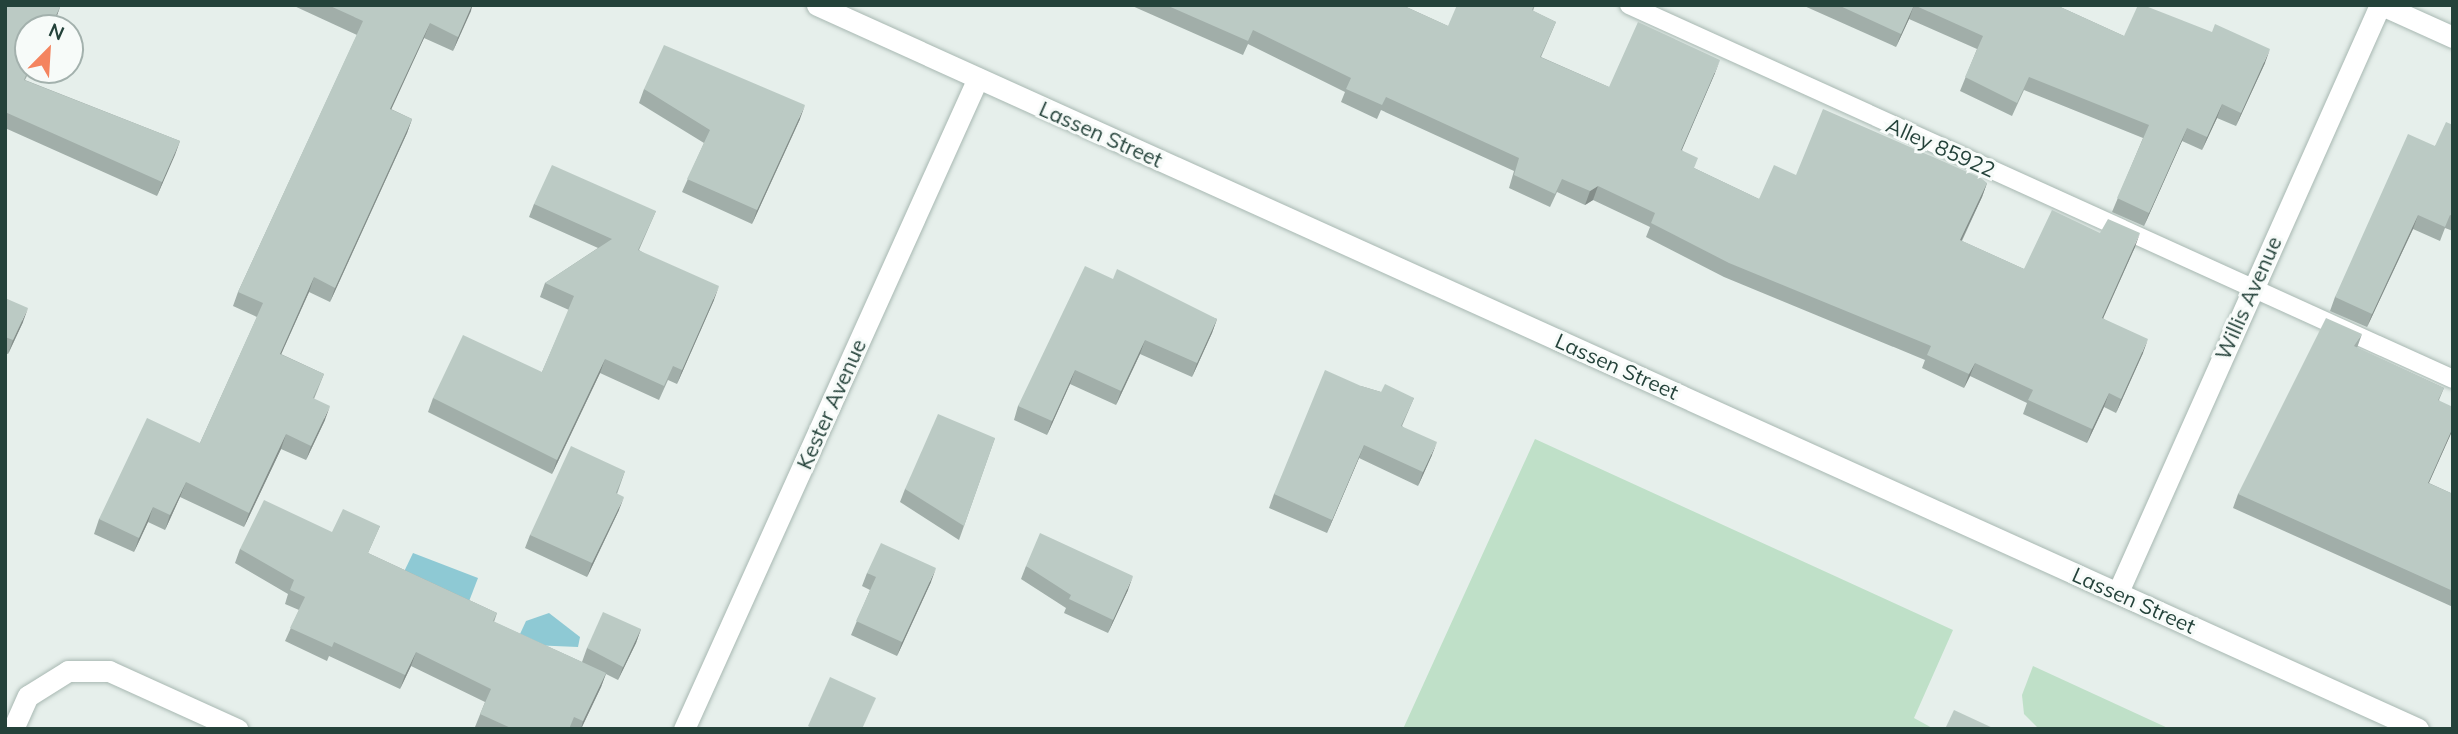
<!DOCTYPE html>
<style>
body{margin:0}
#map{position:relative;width:2458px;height:734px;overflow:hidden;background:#e6efeb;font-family:Mulish,sans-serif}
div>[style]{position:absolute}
.green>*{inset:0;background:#bfe0c8}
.water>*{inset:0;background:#8ec9d4}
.roads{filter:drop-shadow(0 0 2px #a8b8b2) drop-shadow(0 0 2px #a8b8b2)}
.lane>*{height:18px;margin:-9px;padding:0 9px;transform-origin:9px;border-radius:9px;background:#fff}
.street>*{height:21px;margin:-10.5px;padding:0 10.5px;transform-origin:10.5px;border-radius:10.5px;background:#fff}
.secondary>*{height:21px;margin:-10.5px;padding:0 10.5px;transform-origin:10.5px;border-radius:10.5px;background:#fff}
.wall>*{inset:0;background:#a1aea9}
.shaded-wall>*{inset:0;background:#838d89}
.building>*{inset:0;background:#bbcac4}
span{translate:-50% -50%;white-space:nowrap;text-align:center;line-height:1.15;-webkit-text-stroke:6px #f7fbf9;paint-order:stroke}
.street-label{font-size:21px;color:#24423a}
.frame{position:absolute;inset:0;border:7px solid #24423a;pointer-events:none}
.north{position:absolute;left:14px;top:14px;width:70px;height:70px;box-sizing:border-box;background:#f7fbf9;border:2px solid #a3b1ad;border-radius:50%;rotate:24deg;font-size:19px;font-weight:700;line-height:28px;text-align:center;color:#24423a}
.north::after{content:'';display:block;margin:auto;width:24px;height:32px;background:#f4845f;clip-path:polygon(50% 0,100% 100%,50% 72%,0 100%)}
</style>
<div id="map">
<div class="green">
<div style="clip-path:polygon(1535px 439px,1953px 630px,1914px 718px,1934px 729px,1403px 729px)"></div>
<div style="clip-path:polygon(2033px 666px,2170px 729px,2037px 727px,2024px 714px,2022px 695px)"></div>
</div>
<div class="water">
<div style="clip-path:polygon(413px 553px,478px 578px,468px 604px,401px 578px)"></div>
<div style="clip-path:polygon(549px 613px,580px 637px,578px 647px,531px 645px,520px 634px,526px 621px)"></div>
</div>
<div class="roads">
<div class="lane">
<div style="left:1629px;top:5px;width:905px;rotate:24.41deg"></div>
</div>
<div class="street">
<div style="left:2382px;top:5px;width:78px;rotate:24.3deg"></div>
<div style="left:2118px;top:592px;width:643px;rotate:-65.95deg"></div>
<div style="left:13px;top:729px;width:36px;rotate:-66deg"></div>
<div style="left:28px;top:696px;width:47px;rotate:-32deg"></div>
<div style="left:68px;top:671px;width:41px"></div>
<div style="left:109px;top:671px;width:141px;rotate:24.4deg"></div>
<div style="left:684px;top:729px;width:714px;rotate:-65.7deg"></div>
</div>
<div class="secondary">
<div style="left:817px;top:5px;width:1757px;rotate:24.33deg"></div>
</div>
</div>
<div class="wall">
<div style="clip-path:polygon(5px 5px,60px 7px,55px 21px,25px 80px,180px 141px,157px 196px,5px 128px)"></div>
<div style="clip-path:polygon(292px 5px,473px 5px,453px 51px,424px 38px,391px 109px,412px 119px,407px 133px,330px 302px,309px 292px,281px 354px,324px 374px,314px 399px,325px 420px,306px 460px,281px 449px,244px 527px,180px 497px,165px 530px,148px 522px,134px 552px,94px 534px,99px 519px,200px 443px,257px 317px,233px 306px,238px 292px,357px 35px)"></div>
<div style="clip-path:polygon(1130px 5px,1402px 5px,1448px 26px,1535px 5px,1533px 11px,1556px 22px,1541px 57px,1609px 87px,1715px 73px,1682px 150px,1694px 168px,1759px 199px,1796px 175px,1987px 183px,1982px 197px,1962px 241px,2024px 269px,2100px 233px,2135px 247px,2103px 318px,2143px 353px,2116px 413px,2104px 407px,2087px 443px,2023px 414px,2027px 403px,1970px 376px,1964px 388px,1922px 368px,1925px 360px,1724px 277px,1646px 237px,1650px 227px,1593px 200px,1585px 205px,1557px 192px,1550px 207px,1509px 188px,1514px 171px,1381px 110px,1377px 119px,1341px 102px,1345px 92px,1248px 44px,1243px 55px)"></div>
<div style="clip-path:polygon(1802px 5px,2056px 5px,2124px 36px,2265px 63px,2236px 126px,2217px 118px,2202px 150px,2182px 141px,2144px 226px,2112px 212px,2143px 138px,2024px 90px,2012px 116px,1960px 91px,1977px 49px,1909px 19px,1896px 47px)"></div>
<div style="clip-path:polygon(644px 89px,800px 119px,752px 224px,682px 192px,704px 143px,639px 103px)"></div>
<div style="clip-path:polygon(2453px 125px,2453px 231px,2445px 228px,2440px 241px,2413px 229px,2367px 327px,2330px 311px,2335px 297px,2435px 146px)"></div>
<div style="clip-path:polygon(534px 204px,656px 211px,639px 250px,714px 300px,677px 384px,668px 380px,659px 400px,600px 373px,552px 474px,428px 412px,433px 398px,542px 372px,569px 310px,540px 297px,545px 283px,598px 248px,529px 217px)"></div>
<div style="clip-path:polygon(1113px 279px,1217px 319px,1212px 333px,1192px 377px,1140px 354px,1116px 405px,1070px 384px,1047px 435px,1014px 420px,1018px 406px)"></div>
<div style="clip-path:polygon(5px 298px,23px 322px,8px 354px,5px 353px)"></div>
<div style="clip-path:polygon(2362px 334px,2357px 348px,2444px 388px,2439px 400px,2453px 429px,2429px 483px,2453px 494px,2453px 607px,2233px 508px,2238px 494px)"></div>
<div style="clip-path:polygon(1361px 386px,1381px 392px,1414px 398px,1402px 426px,1432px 455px,1418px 486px,1359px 458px,1327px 533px,1269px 508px,1274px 494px)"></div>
<div style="clip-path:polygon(995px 438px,959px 540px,900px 502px,905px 489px)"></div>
<div style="clip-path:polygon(625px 471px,617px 494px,619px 510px,587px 577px,525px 548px,530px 535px)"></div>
<div style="clip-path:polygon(380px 526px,368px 553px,497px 613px,494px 622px,582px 662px,587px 648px,641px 629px,636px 643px,618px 680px,606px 674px,601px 687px,581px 729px,478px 729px,475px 727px,485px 702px,411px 666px,400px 689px,329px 656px,327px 661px,285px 641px,299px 610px,285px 604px,288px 594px,235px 563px,240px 549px,332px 532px)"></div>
<div style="clip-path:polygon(1026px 566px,1128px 590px,1108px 633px,1064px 613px,1066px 608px,1021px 579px)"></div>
<div style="clip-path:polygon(867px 573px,931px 582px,897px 656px,851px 635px,870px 590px,862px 586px)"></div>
</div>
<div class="shaded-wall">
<div style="clip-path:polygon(472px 5px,471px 11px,453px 51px,458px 37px)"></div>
<div style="clip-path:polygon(1914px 5px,1909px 19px,1896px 47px,1901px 34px)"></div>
<div style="clip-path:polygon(60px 7px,55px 21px,52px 28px,50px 28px)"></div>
<div style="clip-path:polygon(430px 23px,424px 38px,385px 123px,390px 109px)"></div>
<div style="clip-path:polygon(2270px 49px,2265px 63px,2236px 126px,2241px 113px)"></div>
<div style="clip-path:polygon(1720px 60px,1715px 73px,1676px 163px,1681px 150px)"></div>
<div style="clip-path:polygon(2222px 104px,2217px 118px,2202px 150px,2207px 137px)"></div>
<div style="clip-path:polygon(805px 105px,800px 119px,752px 224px,757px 210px)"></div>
<div style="clip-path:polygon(412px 119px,407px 133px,330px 302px,335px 288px)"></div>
<div style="clip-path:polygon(2187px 128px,2182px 141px,2144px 226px,2149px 213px)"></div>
<div style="clip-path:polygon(180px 141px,175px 155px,157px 196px,162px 182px)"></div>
<div style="clip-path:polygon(1987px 183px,1982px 197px,1955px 254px,1960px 240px)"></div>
<div style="clip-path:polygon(1598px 186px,1593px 200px,1585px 205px,1590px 191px)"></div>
<div style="clip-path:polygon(2418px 215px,2413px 229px,2367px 327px,2372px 314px)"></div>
<div style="clip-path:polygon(2140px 233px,2135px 247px,2097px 332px,2102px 318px)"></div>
<div style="clip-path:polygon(314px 277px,309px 292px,275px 368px,280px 354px)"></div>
<div style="clip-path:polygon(719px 286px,714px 300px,677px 384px,682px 370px)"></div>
<div style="clip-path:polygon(28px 308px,23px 322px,8px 354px,13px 340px)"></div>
<div style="clip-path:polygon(1217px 319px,1212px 333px,1192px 377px,1197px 363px)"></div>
<div style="clip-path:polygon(2148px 339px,2143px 353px,2116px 413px,2121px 399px)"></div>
<div style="clip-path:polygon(1145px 340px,1140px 354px,1116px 405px,1121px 391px)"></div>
<div style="clip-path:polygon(605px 359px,600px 373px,552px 474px,557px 460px)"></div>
<div style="clip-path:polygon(1975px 363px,1970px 376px,1964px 388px,1969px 374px)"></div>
<div style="clip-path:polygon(1075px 370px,1070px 384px,1047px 435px,1052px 421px)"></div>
<div style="clip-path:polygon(2109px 393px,2104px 407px,2087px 443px,2092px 429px)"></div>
<div style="clip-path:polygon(330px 406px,325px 420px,306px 460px,311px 446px)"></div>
<div style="clip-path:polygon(2453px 427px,2453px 429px,2423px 496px,2428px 483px)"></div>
<div style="clip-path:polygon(286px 434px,281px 449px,244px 527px,249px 513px)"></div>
<div style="clip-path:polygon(1437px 442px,1432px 455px,1418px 486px,1423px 472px)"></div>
<div style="clip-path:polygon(1364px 445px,1359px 458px,1327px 533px,1332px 520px)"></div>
<div style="clip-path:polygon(186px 482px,180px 497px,165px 530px,170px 515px)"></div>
<div style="clip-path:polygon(624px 497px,619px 510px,587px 577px,592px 563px)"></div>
<div style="clip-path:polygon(153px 507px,148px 522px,134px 552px,139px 538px)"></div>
<div style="clip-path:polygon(936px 568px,931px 582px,897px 656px,902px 642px)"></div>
<div style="clip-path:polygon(1133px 576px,1128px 590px,1108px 633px,1113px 620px)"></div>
<div style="clip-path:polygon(641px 629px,636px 643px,618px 680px,623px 667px)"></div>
<div style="clip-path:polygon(416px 652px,411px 666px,400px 689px,405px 675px)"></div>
<div style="clip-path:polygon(606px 673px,601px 687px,581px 729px,583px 721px)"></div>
</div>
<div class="building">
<div style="clip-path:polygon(5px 5px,55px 5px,60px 7px,50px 28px,28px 28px,28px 70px,24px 80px,180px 141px,162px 182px,5px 112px)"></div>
<div style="clip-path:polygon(328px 5px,472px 5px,458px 37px,430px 23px,390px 109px,412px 119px,335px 288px,314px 277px,280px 354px,324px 374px,313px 398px,330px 406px,311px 446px,286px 434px,249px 513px,186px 482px,170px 515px,153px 507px,139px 538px,99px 519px,147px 418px,200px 443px,263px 303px,238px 292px,363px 21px)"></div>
<div style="clip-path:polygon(1166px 5px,1402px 5px,1448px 26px,1457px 5px,1534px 5px,1532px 10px,1556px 22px,1540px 57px,1609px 87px,1638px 22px,1720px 60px,1681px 150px,1698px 158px,1694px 168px,1759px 199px,1774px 165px,1796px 175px,1823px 109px,1981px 178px,1987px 183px,1960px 240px,2024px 269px,2052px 210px,2100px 233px,2108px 219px,2140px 233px,2102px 318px,2148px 339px,2121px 399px,2109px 393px,2092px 429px,2028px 400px,2033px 390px,1975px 363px,1969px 374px,1927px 355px,1931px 346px,1729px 263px,1651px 223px,1655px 213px,1598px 186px,1590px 191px,1562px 179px,1555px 194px,1514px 175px,1519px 158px,1386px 97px,1382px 105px,1346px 89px,1351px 78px,1253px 30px,1248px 41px)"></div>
<div style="clip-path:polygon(1838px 5px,2056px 5px,2124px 36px,2138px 5px,2143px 5px,2212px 32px,2215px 24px,2270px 49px,2241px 113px,2222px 104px,2207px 137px,2187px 128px,2149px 213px,2117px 198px,2149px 125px,2029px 77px,2017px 103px,1965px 77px,1983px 36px,1914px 5px,1901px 34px)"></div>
<div style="clip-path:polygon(664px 45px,805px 105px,757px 210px,687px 179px,710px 130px,644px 89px)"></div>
<div style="clip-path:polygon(2446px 122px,2453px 125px,2453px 216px,2450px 215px,2445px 227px,2418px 215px,2372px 314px,2335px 297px,2408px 134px,2435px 146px)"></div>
<div style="clip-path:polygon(552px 165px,656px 211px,638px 250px,719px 286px,682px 370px,673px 366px,664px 386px,605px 359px,557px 460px,433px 398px,463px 335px,542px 372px,574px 296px,545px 283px,612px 239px,534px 204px)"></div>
<div style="clip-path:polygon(1085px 266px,1113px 279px,1117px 269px,1217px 319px,1197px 363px,1145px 340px,1121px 391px,1075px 370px,1052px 421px,1018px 406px)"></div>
<div style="clip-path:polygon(5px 298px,28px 308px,13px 340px,5px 337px)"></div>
<div style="clip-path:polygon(2326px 318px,2362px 334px,2354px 346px,2444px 388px,2438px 400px,2453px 407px,2453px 427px,2428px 483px,2453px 494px,2453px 591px,2238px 494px)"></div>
<div style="clip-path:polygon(1325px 370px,1361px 386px,1381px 392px,1385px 384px,1414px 398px,1401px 426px,1437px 442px,1423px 472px,1364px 445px,1332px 520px,1274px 494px)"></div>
<div style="clip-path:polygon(938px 414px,995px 438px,964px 526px,905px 489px)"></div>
<div style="clip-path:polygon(571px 446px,625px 471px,616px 493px,624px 497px,592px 563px,530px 535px)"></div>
<div style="clip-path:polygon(264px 500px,332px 532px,343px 509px,380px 526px,368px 553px,497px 613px,493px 621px,606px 673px,583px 721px,574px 717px,569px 729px,513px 729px,480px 714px,491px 689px,416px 652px,405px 675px,334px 642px,332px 647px,290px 628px,305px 597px,290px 590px,294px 580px,240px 549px)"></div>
<div style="clip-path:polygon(1040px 533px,1133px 576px,1113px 620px,1069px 599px,1071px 595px,1026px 566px)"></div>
<div style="clip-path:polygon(881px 543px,936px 568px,902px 642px,856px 621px,876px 577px,867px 573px)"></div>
<div style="clip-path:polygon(603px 612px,641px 629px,623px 667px,587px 648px)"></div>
<div style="clip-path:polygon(830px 677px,876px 698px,862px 729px,813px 729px,808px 726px)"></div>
<div style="clip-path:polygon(1954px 710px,1995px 729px,1945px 729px)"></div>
</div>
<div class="street-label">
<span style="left:1101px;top:134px;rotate:24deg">Lassen Street</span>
<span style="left:1941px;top:147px;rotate:24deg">Alley 85922</span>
<span style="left:2248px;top:298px;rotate:-66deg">Willis Avenue</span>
<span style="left:1617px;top:366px;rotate:24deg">Lassen Street</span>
<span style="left:831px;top:404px;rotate:-66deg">Kester Avenue</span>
<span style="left:2134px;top:600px;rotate:24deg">Lassen Street</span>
</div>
<div class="frame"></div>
<div class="north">N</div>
</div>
